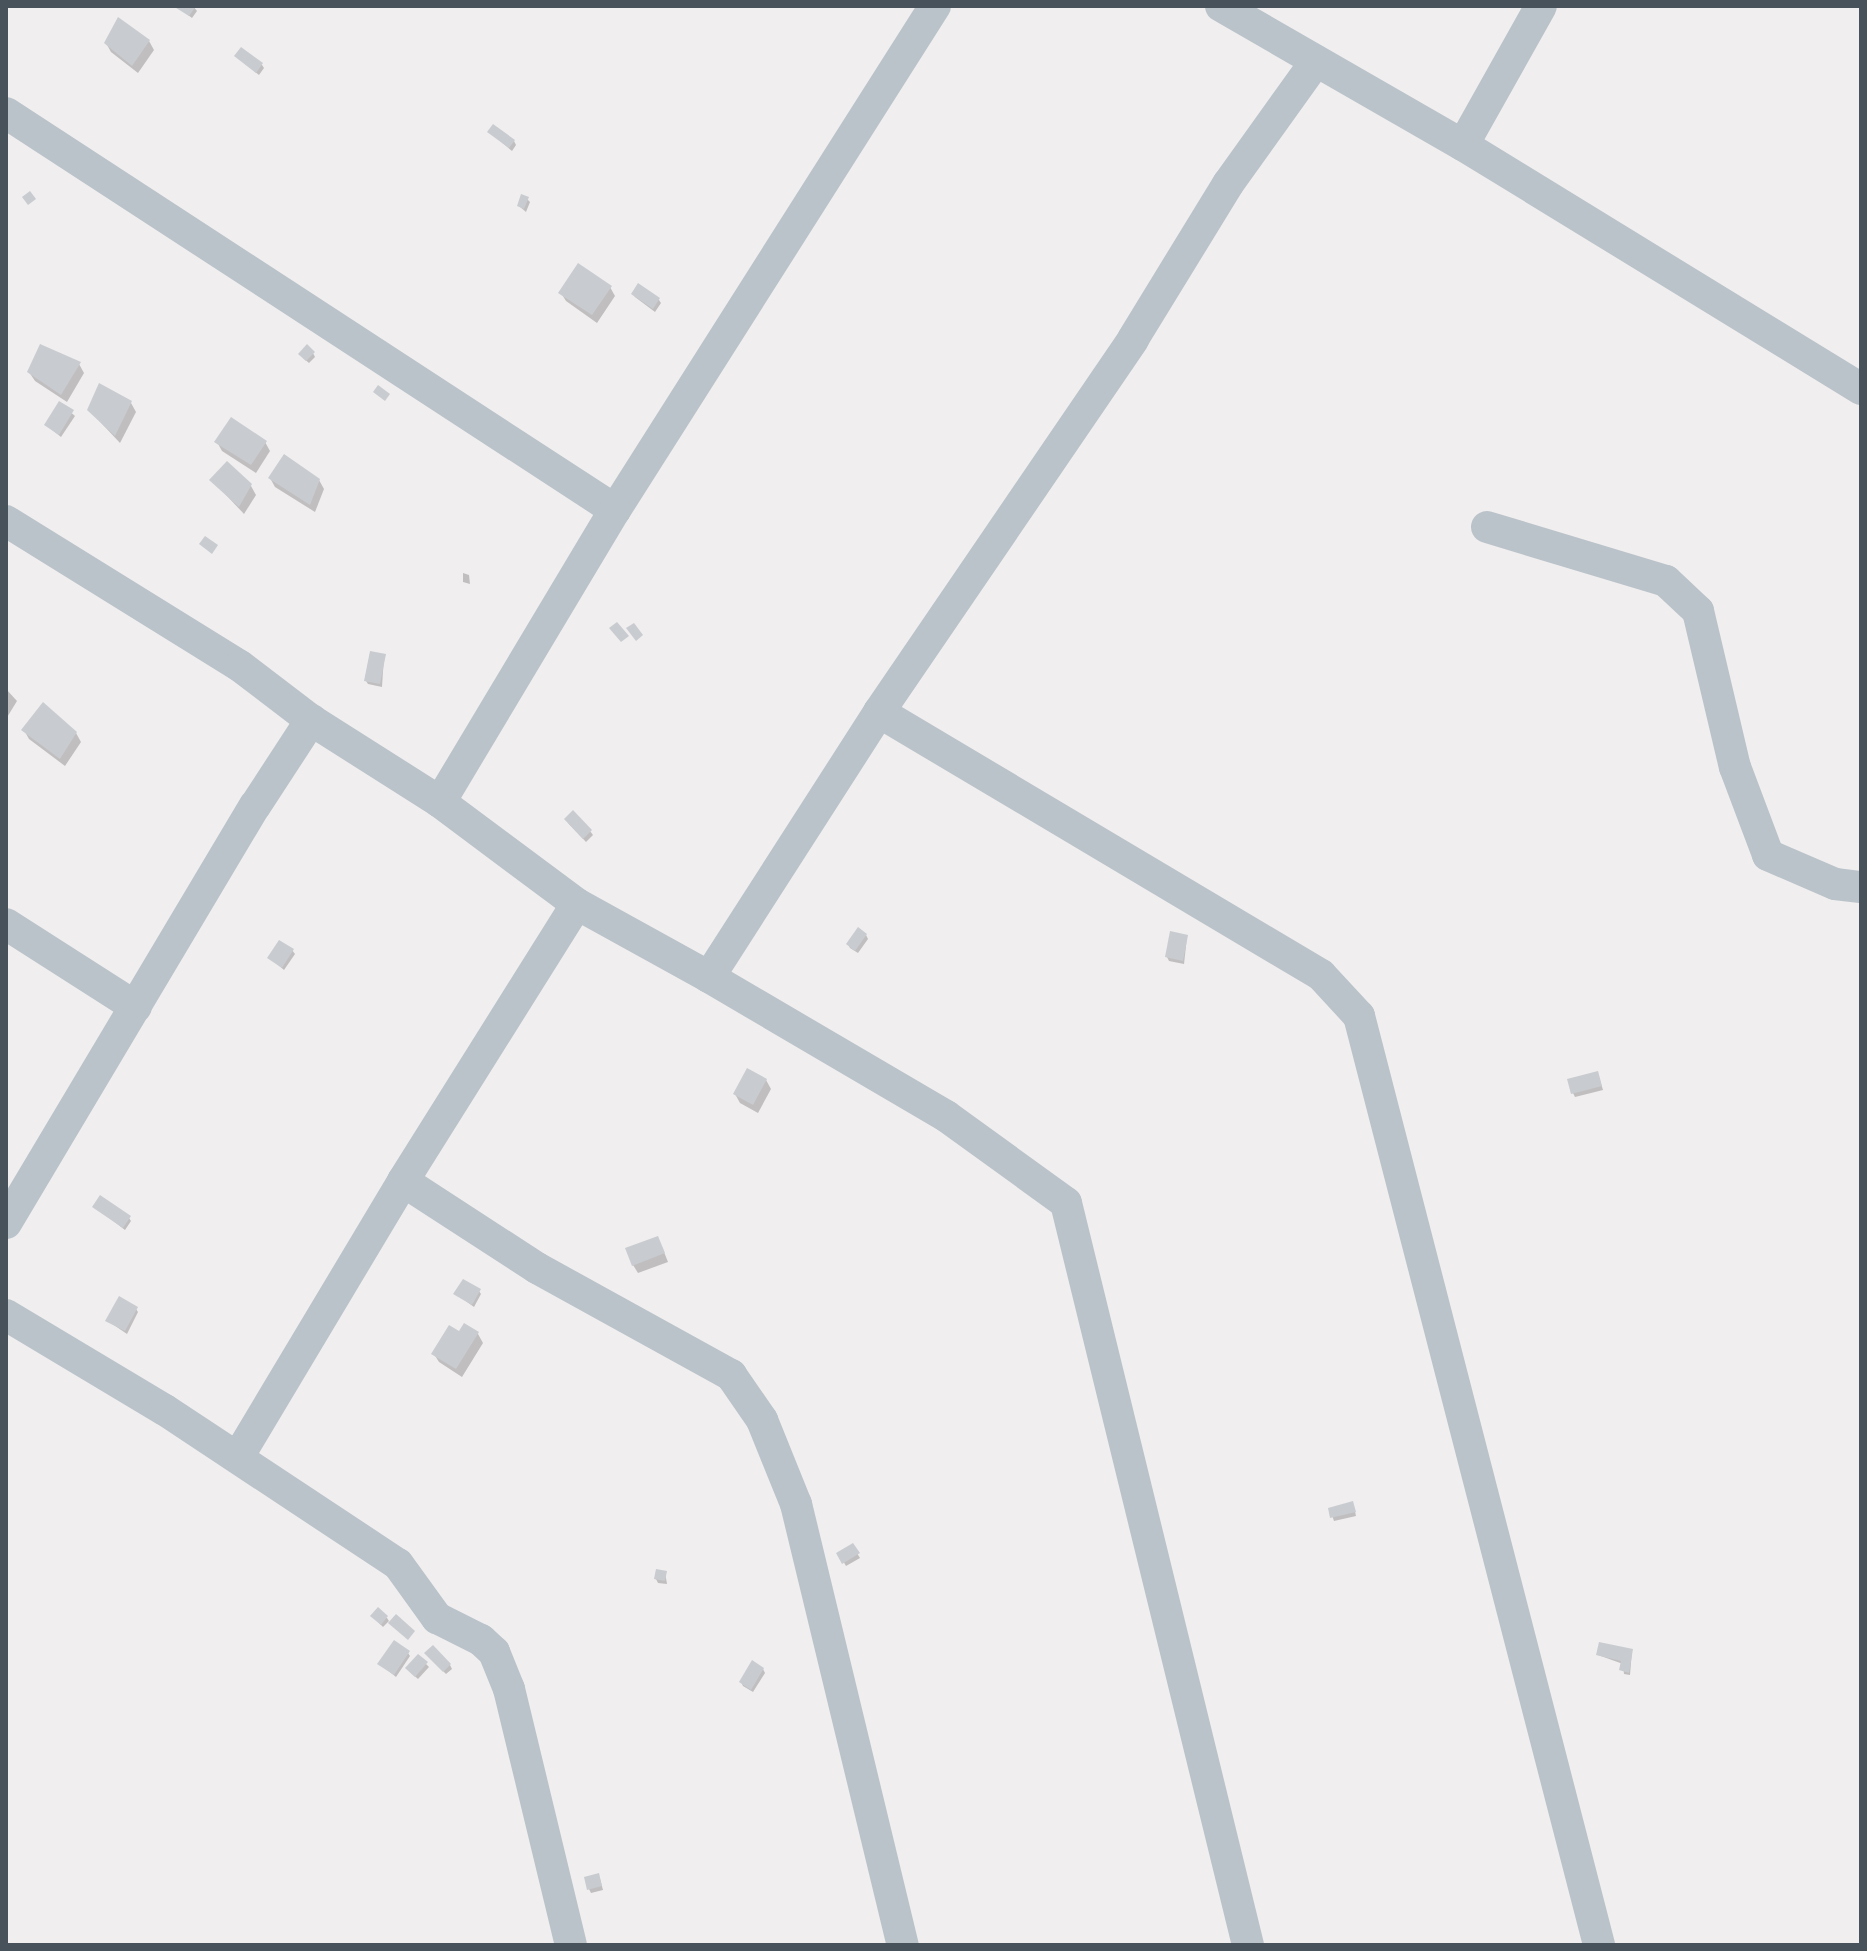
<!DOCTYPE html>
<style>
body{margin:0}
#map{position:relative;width:1867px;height:1951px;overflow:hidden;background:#f0eeee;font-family:Figtree,sans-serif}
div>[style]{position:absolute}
.shadow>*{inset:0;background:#0003}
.building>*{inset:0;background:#c8cbd0}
.minor>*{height:32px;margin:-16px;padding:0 16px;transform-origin:16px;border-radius:16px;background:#bac3ca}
span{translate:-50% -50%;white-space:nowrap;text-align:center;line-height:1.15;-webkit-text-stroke:8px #fff;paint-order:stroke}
.frame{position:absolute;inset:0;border:8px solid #47525a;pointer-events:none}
</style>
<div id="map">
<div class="shadow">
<div style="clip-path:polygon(176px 6px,193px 6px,197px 11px,192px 18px)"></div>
<div style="clip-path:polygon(149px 41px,154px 50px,138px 73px,111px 52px,106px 43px)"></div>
<div style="clip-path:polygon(237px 57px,262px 65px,264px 68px,259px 75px)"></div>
<div style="clip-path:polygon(489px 132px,514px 141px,516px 145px,512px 151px)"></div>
<div style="clip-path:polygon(527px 199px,530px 202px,526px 212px,519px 206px)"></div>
<div style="clip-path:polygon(639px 286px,659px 300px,661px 303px,655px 312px,635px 297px,633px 294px)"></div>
<div style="clip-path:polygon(610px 287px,615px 296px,597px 323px,566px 301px,561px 293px)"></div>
<div style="clip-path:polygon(313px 353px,315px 357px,309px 363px,303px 358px)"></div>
<div style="clip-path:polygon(79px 364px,84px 373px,67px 402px,35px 381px,29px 372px)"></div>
<div style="clip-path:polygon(60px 403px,75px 416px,61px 437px,46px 425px)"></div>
<div style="clip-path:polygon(131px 403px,136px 412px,120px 443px,89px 410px)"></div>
<div style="clip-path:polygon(217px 442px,265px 442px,270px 451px,256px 473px,222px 451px)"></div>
<div style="clip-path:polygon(270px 478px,319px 480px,324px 489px,315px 512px,275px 487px)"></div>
<div style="clip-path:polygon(212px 480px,251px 486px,256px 495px,244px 514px)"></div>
<div style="clip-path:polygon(463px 573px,469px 575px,470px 584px,463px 582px)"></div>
<div style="clip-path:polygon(384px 656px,382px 687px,368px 684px,366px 681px)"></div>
<div style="clip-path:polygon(6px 689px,17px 701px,6px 719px)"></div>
<div style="clip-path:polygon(24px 730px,76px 733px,81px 742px,65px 766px,29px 739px)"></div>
<div style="clip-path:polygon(568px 823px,590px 831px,593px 835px,586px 842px)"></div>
<div style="clip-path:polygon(866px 935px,868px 939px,858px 953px,850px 948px,848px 944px)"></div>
<div style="clip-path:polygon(1187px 937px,1184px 964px,1169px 961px,1167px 957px)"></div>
<div style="clip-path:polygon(292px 950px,295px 954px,284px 970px,270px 958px)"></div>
<div style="clip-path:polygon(1599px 1077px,1603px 1090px,1575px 1097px,1573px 1093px)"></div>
<div style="clip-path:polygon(766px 1080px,771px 1089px,758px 1113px,740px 1103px,735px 1094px)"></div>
<div style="clip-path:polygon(95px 1207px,129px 1218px,131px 1221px,125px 1230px)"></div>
<div style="clip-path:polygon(662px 1247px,668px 1262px,638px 1273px,633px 1265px)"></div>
<div style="clip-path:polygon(479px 1291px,481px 1294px,474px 1307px,456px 1294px)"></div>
<div style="clip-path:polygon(136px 1309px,138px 1312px,127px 1334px,108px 1321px)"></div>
<div style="clip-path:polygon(465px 1325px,478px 1334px,483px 1343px,462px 1377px,439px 1362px,434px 1354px,460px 1334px)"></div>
<div style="clip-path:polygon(1354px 1507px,1356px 1516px,1334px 1521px,1330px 1509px)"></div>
<div style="clip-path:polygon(852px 1545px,860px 1558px,846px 1566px,839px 1554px)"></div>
<div style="clip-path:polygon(665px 1572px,667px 1584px,658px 1583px,656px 1579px)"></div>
<div style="clip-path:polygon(372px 1616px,387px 1618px,389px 1621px,383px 1627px)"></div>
<div style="clip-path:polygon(1632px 1651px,1630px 1675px,1624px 1674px,1623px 1664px,1598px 1655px)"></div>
<div style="clip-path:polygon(408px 1653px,410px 1656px,396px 1677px,380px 1664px)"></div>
<div style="clip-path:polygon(418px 1656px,429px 1667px,418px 1679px,410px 1672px)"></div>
<div style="clip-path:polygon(429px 1657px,450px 1665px,452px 1669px,446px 1674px)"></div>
<div style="clip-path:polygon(763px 1669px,765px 1673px,753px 1692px,743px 1686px,741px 1682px)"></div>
<div style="clip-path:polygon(600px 1879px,603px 1890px,591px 1893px,589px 1889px)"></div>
</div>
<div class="building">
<div style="clip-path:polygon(173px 6px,196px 6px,189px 16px)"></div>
<div style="clip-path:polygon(118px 17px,150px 40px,132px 66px,104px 43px)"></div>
<div style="clip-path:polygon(241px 47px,263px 63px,256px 73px,234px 56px)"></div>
<div style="clip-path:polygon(493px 124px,515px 140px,509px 148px,487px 132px)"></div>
<div style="clip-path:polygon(30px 191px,36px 199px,28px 205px,22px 197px)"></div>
<div style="clip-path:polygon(521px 194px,529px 197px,524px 209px,517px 206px)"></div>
<div style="clip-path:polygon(578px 263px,612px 286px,592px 315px,558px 293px)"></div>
<div style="clip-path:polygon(638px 283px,660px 298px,653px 309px,631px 294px)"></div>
<div style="clip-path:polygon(40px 344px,81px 362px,61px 395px,27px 372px)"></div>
<div style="clip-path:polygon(307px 344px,315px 352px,306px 361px,298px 354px)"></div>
<div style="clip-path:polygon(99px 383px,132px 401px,115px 436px,87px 410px)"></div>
<div style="clip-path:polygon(378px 385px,390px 394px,385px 401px,373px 392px)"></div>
<div style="clip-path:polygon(59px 401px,74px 410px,59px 435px,44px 425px)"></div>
<div style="clip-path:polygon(231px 417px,267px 441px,251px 465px,214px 442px)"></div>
<div style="clip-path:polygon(284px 454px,320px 479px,310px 505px,268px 478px)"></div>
<div style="clip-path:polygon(227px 461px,252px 484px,239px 507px,209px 480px)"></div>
<div style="clip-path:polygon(205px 536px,218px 545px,212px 554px,199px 544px)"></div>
<div style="clip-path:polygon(617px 622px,629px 636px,621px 642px,609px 628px)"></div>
<div style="clip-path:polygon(634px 623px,643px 635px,636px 641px,626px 628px)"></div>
<div style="clip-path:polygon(370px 651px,386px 654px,380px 684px,364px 681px)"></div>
<div style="clip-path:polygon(43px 702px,77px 732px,60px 759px,21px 730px)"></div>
<div style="clip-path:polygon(573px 810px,592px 830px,583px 839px,564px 819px)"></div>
<div style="clip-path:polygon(858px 927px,867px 934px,855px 951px,846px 944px)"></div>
<div style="clip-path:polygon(1170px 931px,1188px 935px,1183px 961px,1165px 957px)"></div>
<div style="clip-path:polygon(279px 940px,294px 949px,282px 968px,267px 958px)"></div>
<div style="clip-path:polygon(747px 1068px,767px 1079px,753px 1105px,733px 1094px)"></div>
<div style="clip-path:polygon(1598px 1071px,1602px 1086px,1571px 1094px,1567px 1079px)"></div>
<div style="clip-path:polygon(100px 1195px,131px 1216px,123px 1228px,92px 1207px)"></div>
<div style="clip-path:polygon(658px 1236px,665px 1253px,632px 1266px,625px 1248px)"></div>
<div style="clip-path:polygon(463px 1279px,481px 1289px,472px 1305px,453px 1294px)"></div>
<div style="clip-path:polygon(119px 1296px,138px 1307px,125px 1331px,105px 1321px)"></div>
<div style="clip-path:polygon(464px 1323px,479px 1332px,456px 1369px,431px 1354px,449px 1325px,459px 1331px)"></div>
<div style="clip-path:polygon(1353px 1501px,1356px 1512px,1330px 1518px,1328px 1508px)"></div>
<div style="clip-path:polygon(853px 1543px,860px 1553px,842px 1564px,836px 1553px)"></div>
<div style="clip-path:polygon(656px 1569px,667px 1571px,665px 1581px,654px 1579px)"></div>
<div style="clip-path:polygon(378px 1607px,388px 1616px,381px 1625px,370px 1616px)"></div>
<div style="clip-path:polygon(396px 1614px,415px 1631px,408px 1640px,388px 1623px)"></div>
<div style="clip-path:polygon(394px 1640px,410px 1651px,394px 1675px,377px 1664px)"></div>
<div style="clip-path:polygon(1599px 1642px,1633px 1649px,1629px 1673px,1619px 1670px,1621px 1661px,1596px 1655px)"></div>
<div style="clip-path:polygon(433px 1645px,451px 1664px,443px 1672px,424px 1653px)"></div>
<div style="clip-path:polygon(418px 1654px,428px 1662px,415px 1677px,405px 1668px)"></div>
<div style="clip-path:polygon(752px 1660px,764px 1668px,751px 1690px,739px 1682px)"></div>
<div style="clip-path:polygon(599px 1873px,602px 1886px,587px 1890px,584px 1877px)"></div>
</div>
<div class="minor">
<div style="left:1221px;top:6px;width:279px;rotate:29.9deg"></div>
<div style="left:1463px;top:145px;width:467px;rotate:31.5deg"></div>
<div style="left:6px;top:113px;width:727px;rotate:33.1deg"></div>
<div style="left:1463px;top:145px;width:159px;rotate:-60.7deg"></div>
<div style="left:6px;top:521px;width:275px;rotate:31.8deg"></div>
<div style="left:240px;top:666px;width:89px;rotate:37.3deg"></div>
<div style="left:311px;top:720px;width:153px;rotate:32.4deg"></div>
<div style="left:440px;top:802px;width:171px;rotate:36.7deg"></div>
<div style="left:577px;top:904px;width:151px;rotate:28.9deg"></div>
<div style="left:709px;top:977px;width:275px;rotate:30.4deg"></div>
<div style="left:946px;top:1116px;width:148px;rotate:35.9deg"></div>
<div style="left:1066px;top:1203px;width:764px;rotate:76.22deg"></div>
<div style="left:1487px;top:527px;width:187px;rotate:16.8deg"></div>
<div style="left:1666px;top:581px;width:44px;rotate:43.2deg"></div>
<div style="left:1698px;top:611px;width:160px;rotate:76.7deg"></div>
<div style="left:1735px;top:767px;width:94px;rotate:69.4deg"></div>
<div style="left:1768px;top:855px;width:73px;rotate:23.4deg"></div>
<div style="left:1835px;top:884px;width:26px;rotate:7deg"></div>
<div style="left:879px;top:712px;width:514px;rotate:30.75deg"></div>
<div style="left:1321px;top:975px;width:56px;rotate:47.2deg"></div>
<div style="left:1359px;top:1016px;width:960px;rotate:75.51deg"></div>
<div style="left:440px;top:802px;width:340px;rotate:-59.1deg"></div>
<div style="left:615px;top:510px;width:597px;rotate:-57.59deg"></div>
<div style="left:6px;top:924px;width:154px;rotate:32.6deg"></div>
<div style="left:709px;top:977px;width:315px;rotate:-57.3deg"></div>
<div style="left:879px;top:712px;width:451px;rotate:-55.7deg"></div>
<div style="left:1133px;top:339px;width:182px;rotate:-58.5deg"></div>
<div style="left:1228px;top:184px;width:151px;rotate:-54.4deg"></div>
<div style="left:403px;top:1181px;width:160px;rotate:33deg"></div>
<div style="left:537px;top:1268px;width:222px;rotate:28.9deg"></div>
<div style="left:731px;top:1375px;width:55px;rotate:55.4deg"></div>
<div style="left:762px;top:1420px;width:91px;rotate:68deg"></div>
<div style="left:796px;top:1504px;width:454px;rotate:76.4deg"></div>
<div style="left:6px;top:1223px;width:486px;rotate:-59.2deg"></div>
<div style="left:255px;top:806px;width:103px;rotate:-56.9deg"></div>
<div style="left:6px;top:1315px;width:185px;rotate:30.9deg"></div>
<div style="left:165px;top:1410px;width:279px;rotate:33.5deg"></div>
<div style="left:398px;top:1564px;width:67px;rotate:54.2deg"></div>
<div style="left:437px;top:1618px;width:49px;rotate:26.6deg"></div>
<div style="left:481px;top:1640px;width:18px;rotate:43deg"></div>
<div style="left:494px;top:1652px;width:40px;rotate:68deg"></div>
<div style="left:509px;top:1689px;width:263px;rotate:76.4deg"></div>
<div style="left:238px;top:1457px;width:322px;rotate:-59.1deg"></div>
<div style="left:403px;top:1181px;width:327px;rotate:-57.9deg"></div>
</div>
<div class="frame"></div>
</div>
